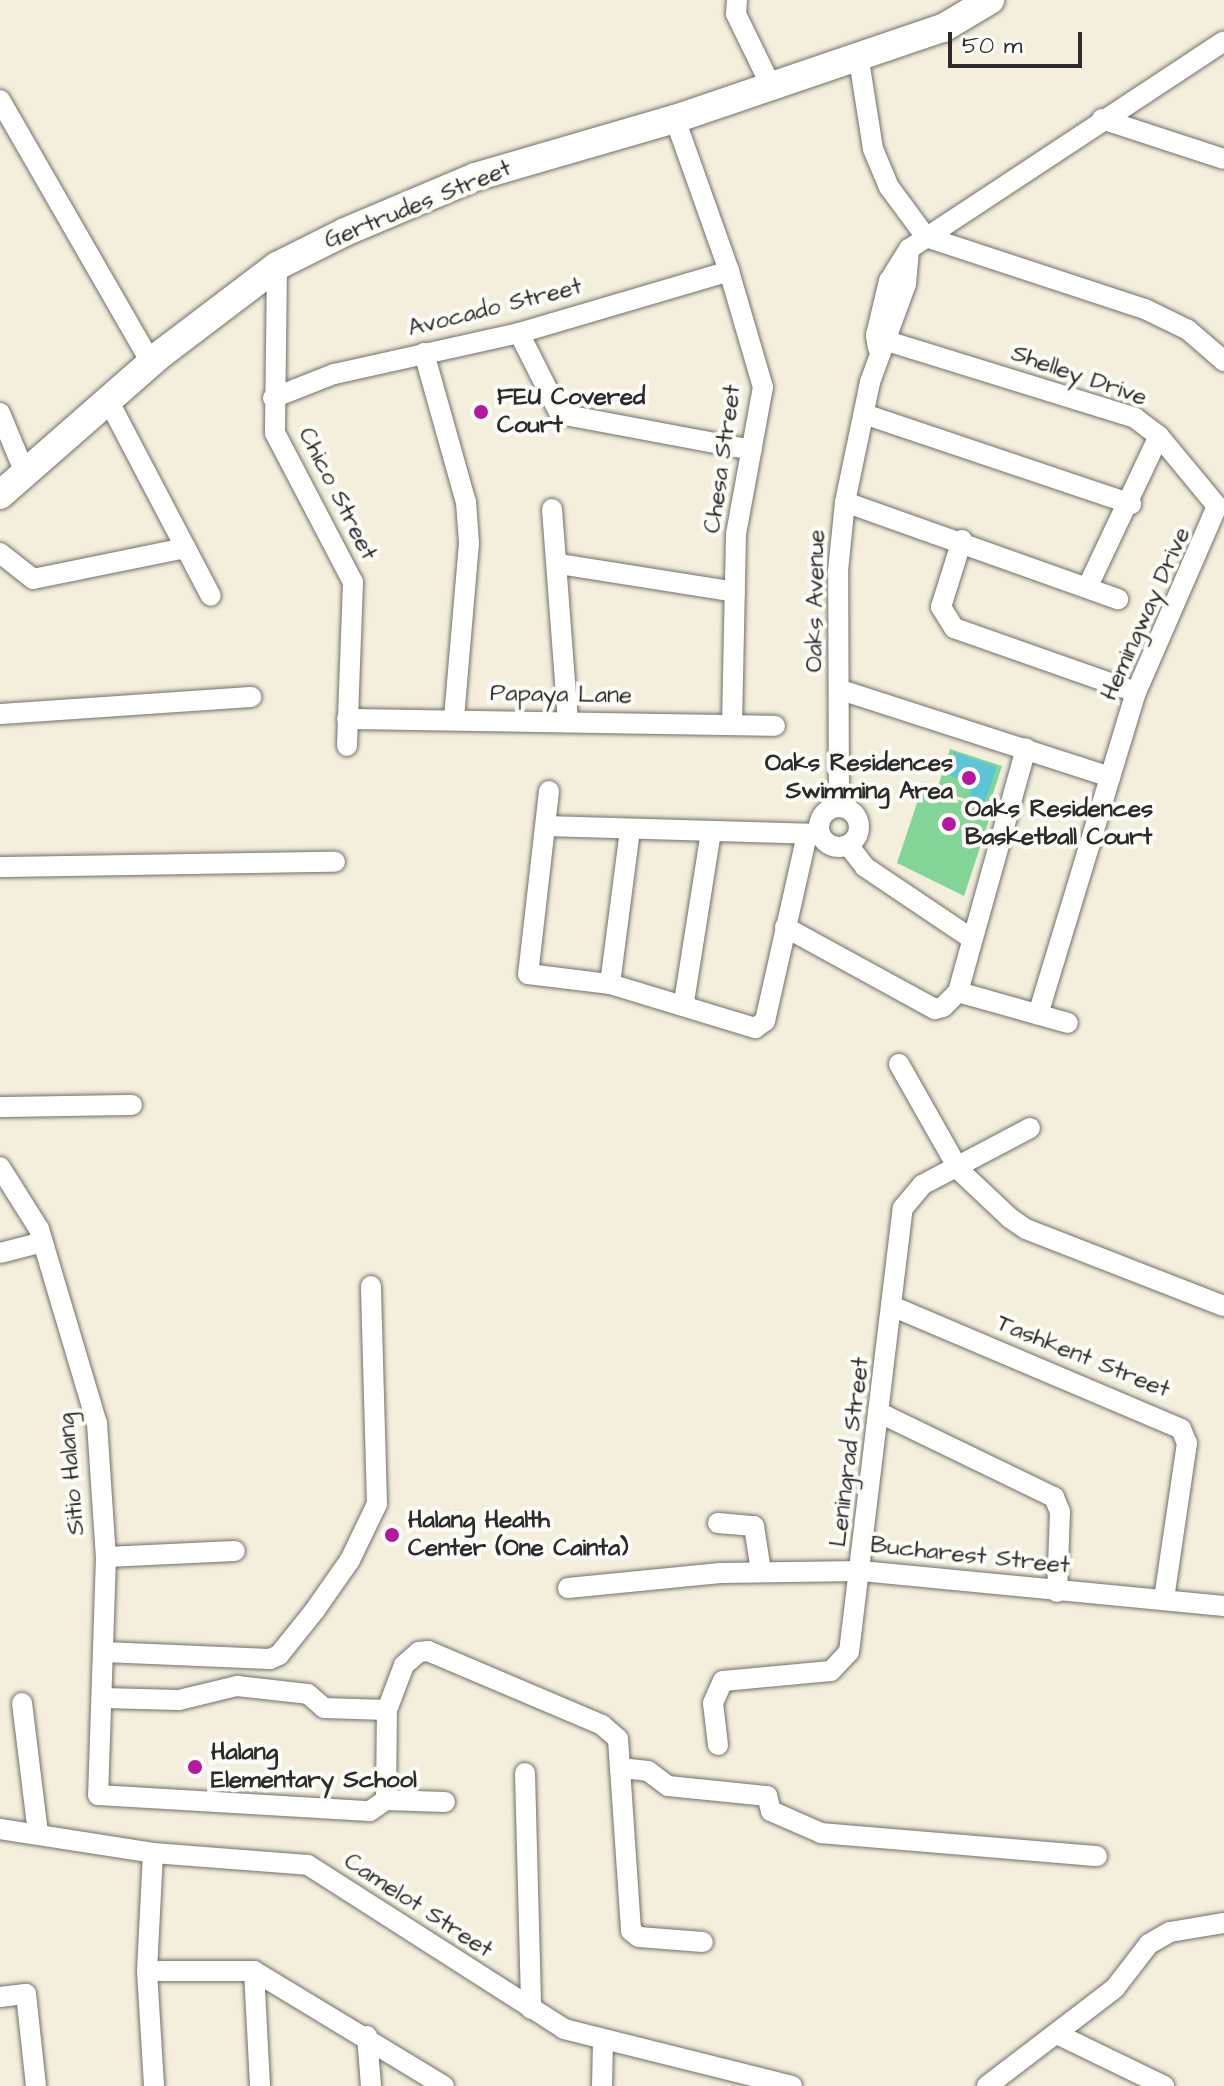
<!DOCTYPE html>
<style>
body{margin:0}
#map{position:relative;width:1224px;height:2086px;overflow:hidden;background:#f4efdc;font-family:"Architects Daughter",sans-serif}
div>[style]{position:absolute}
.green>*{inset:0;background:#83d597}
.water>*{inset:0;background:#5cc5d8}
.roads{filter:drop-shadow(0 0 2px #717069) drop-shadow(0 0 2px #717069)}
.street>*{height:20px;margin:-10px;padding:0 10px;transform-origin:10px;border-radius:10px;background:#fff}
.street>.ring{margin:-10px;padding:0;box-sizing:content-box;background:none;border:20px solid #fff;border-radius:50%}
.secondary>*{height:28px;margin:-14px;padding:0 14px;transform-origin:14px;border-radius:14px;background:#fff}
.dots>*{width:22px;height:22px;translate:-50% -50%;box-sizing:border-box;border:4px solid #fdfcf7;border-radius:50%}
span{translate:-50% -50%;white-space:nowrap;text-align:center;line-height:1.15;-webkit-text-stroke:8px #fdfcf7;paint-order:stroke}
.street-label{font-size:24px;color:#2b2b2b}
.poi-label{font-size:24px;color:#2b2b2b;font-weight:700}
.left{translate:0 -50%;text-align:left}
.right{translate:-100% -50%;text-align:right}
.scale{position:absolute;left:948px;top:32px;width:134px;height:36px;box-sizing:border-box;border:4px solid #2b2b2b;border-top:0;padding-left:10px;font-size:24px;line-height:28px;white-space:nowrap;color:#2b2b2b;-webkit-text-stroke:6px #fdfcf7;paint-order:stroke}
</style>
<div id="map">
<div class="green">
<div style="clip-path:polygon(950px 749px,1002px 766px,989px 806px,937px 790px)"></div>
<div style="clip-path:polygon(922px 788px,992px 811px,964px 896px,897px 863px)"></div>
</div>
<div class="water">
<div style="clip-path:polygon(954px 752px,997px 767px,985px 802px,969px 796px,973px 784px,946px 774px)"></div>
</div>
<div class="roads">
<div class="street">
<div style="left:737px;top:0;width:14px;rotate:94deg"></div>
<div style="left:736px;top:14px;width:80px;rotate:64.1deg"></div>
<div style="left:858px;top:54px;width:96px;rotate:81deg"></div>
<div style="left:873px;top:149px;width:41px;rotate:67.2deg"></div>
<div style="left:889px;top:187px;width:62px;rotate:53.5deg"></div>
<div style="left:926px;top:237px;width:231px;rotate:18.2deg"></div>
<div style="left:1145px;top:309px;width:48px;rotate:26deg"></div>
<div style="left:1188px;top:330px;width:48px;rotate:40.7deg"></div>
<div style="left:0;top:100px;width:303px;rotate:60.1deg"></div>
<div style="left:675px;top:119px;width:161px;rotate:70.4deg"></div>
<div style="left:729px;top:271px;width:121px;rotate:73.7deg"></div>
<div style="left:763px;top:387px;width:149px;rotate:100.4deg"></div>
<div style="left:736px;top:534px;width:191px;rotate:91.2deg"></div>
<div style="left:1102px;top:119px;width:128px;rotate:18.2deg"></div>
<div style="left:277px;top:266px;width:167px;rotate:90.7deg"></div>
<div style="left:275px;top:433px;width:168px;rotate:62.4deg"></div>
<div style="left:353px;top:582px;width:164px;rotate:92.1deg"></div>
<div style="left:519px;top:333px;width:91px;rotate:63.2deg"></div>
<div style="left:560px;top:414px;width:195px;rotate:10.6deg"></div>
<div style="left:887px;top:341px;width:260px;rotate:17.2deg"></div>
<div style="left:1135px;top:418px;width:30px;rotate:37deg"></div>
<div style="left:1159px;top:436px;width:91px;rotate:50.4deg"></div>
<div style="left:1217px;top:506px;width:203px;rotate:113.5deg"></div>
<div style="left:1136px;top:692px;width:337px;rotate:106.9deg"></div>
<div style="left:878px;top:348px;width:13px;rotate:-99deg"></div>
<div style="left:876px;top:335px;width:56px;rotate:-76.5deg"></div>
<div style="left:889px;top:281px;width:38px;rotate:-58deg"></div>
<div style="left:909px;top:249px;width:377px;rotate:-33.4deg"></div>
<div style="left:424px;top:353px;width:155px;rotate:74.3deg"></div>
<div style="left:466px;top:502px;width:41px;rotate:85.8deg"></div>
<div style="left:469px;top:543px;width:177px;rotate:94.9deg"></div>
<div style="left:273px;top:398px;width:66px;rotate:-21.5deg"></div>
<div style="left:334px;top:374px;width:189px;rotate:-12.5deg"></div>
<div style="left:519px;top:333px;width:219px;rotate:-16.4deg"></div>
<div style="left:108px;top:400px;width:221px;rotate:62.3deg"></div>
<div style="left:0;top:413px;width:65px;rotate:67.4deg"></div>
<div style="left:864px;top:414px;width:282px;rotate:18.6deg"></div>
<div style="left:845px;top:502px;width:290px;rotate:19.6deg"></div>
<div style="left:552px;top:509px;width:214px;rotate:85.7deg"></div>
<div style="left:962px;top:540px;width:70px;rotate:107.4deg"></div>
<div style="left:941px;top:607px;width:25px;rotate:58deg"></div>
<div style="left:954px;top:628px;width:193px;rotate:19.4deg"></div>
<div style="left:0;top:553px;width:42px;rotate:38.2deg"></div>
<div style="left:33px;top:579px;width:156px;rotate:-11.5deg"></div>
<div style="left:559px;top:564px;width:178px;rotate:9deg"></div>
<div style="left:1088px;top:586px;width:166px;rotate:-64.7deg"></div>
<div style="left:841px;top:690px;width:283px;rotate:17.9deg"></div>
<div style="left:0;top:714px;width:252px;rotate:-3.9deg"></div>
<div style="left:347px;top:719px;width:428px;rotate:0.9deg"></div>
<div style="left:549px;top:791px;width:184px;rotate:96.5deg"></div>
<div style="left:528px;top:974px;width:83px;rotate:7deg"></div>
<div style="left:610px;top:984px;width:152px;rotate:16.9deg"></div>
<div style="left:755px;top:1028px;width:12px;rotate:-35deg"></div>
<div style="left:765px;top:1021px;width:192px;rotate:-77.3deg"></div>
<div style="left:839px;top:806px;width:235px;rotate:-90.2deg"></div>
<div style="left:838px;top:571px;width:69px;rotate:-84.2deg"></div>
<div style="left:845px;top:502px;width:123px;rotate:-78.2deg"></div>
<div style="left:870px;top:382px;width:104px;rotate:-69.8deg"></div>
<div style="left:906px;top:284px;width:35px;rotate:-85deg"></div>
<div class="ring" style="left:819px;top:807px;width:20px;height:20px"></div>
<div style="left:546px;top:826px;width:271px;rotate:1.7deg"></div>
<div style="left:848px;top:845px;width:28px;rotate:52deg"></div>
<div style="left:865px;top:867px;width:129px;rotate:33.9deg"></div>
<div style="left:0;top:867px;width:335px;rotate:-0.9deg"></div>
<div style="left:785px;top:927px;width:171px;rotate:28.7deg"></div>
<div style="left:935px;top:1009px;width:8px;rotate:-14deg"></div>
<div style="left:943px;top:1007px;width:21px;rotate:-45deg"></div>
<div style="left:958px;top:992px;width:253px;rotate:-74.4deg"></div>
<div style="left:610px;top:984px;width:156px;rotate:-82.6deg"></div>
<div style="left:958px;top:992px;width:114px;rotate:15.7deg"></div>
<div style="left:684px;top:1002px;width:172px;rotate:-81deg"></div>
<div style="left:899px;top:1064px;width:122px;rotate:60.5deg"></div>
<div style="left:959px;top:1170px;width:70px;rotate:43.3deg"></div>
<div style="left:1010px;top:1218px;width:19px;rotate:35deg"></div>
<div style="left:1026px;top:1229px;width:212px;rotate:21.3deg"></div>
<div style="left:0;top:1107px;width:132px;rotate:-0.9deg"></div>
<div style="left:0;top:1167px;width:73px;rotate:57.8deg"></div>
<div style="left:39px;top:1229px;width:202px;rotate:73.4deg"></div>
<div style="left:97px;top:1423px;width:134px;rotate:86.2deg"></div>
<div style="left:106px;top:1557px;width:238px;rotate:91.9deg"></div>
<div style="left:98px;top:1795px;width:272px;rotate:3.4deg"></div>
<div style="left:370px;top:1811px;width:19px;rotate:-35deg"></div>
<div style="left:0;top:1253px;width:44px;rotate:-14.3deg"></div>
<div style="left:894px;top:1307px;width:312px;rotate:23deg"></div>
<div style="left:1181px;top:1429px;width:15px;rotate:67deg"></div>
<div style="left:1187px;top:1443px;width:157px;rotate:98.4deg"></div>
<div style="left:882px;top:1414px;width:191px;rotate:25.8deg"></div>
<div style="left:1054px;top:1497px;width:16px;rotate:68deg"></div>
<div style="left:1060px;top:1512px;width:80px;rotate:92.1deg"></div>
<div style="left:718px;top:1523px;width:36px;rotate:5deg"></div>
<div style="left:754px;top:1526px;width:46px;rotate:81.2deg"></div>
<div style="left:106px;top:1557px;width:129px;rotate:-2.7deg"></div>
<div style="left:568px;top:1588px;width:153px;rotate:-5.6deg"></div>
<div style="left:720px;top:1573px;width:141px;rotate:-0.8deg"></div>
<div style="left:861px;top:1571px;width:365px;rotate:5.5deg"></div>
<div style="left:104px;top:1652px;width:166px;rotate:2.4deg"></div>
<div style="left:270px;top:1659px;width:10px;rotate:-24deg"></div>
<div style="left:279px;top:1655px;width:58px;rotate:-51.3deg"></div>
<div style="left:315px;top:1610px;width:61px;rotate:-55deg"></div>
<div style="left:350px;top:1560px;width:62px;rotate:-64.3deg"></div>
<div style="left:377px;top:1504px;width:218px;rotate:-91.6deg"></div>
<div style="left:103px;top:1698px;width:76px;rotate:1.5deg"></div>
<div style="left:179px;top:1700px;width:60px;rotate:-13.6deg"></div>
<div style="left:237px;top:1686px;width:71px;rotate:6.4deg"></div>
<div style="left:308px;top:1694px;width:21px;rotate:41deg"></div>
<div style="left:324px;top:1708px;width:63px;rotate:1.8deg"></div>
<div style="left:22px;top:1703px;width:131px;rotate:83deg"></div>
<div style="left:718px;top:1745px;width:42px;rotate:-96.8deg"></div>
<div style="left:713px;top:1703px;width:24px;rotate:-66deg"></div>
<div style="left:723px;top:1681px;width:108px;rotate:-5.3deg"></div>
<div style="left:831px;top:1671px;width:26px;rotate:-47deg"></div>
<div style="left:849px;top:1652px;width:447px;rotate:-83.1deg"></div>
<div style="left:903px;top:1208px;width:30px;rotate:-50deg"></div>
<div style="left:922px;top:1185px;width:122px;rotate:-27.8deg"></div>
<div style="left:620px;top:1768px;width:28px;rotate:6deg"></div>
<div style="left:648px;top:1771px;width:25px;rotate:37deg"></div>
<div style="left:668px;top:1786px;width:100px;rotate:5.8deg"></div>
<div style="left:767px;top:1796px;width:16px;rotate:75deg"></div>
<div style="left:771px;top:1811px;width:55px;rotate:23.7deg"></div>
<div style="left:821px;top:1833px;width:277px;rotate:4.8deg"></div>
<div style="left:525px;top:1773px;width:236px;rotate:88.5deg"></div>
<div style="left:386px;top:1800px;width:90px;rotate:-89.4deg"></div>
<div style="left:387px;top:1710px;width:48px;rotate:-69.3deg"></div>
<div style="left:404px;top:1665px;width:20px;rotate:-41deg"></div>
<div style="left:419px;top:1652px;width:9px;rotate:-6deg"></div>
<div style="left:428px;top:1651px;width:189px;rotate:23deg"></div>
<div style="left:602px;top:1725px;width:21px;rotate:41deg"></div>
<div style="left:618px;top:1739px;width:192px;rotate:86.1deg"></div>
<div style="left:631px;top:1931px;width:10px;rotate:37deg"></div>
<div style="left:639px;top:1937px;width:64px;rotate:4.5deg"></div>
<div style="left:386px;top:1800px;width:59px;rotate:1.9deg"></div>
<div style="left:0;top:1829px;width:155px;rotate:8.9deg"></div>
<div style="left:153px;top:1853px;width:155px;rotate:4.4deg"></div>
<div style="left:308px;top:1865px;width:304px;rotate:32.6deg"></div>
<div style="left:564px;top:2029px;width:235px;rotate:14deg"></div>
<div style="left:153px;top:1853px;width:118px;rotate:92.9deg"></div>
<div style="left:147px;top:1971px;width:115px;rotate:86.5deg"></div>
<div style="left:147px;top:1971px;width:107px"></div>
<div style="left:254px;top:1971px;width:222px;rotate:31.2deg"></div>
<div style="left:254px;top:1971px;width:115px;rotate:87deg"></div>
<div style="left:0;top:1997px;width:26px;rotate:-7deg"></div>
<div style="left:26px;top:1994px;width:93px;rotate:83.8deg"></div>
<div style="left:1059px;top:2035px;width:117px;rotate:25.9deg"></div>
<div style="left:367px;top:2036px;width:50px;rotate:85.4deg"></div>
<div style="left:602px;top:2086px;width:43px;rotate:-88.7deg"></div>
<div style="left:987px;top:2086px;width:161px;rotate:-37.4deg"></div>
<div style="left:1115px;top:1988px;width:56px;rotate:-52.3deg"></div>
<div style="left:1149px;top:1944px;width:24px;rotate:-30deg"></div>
<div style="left:1170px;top:1932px;width:55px;rotate:-9.5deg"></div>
</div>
<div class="secondary">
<div style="left:0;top:495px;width:214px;rotate:-41.2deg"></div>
<div style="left:161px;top:354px;width:146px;rotate:-37.2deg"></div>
<div style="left:277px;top:266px;width:76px;rotate:-26.6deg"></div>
<div style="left:345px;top:232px;width:141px;rotate:-22.9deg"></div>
<div style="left:475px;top:177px;width:208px;rotate:-16.2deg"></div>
<div style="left:675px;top:119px;width:283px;rotate:-18.8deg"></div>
<div style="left:943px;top:28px;width:55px;rotate:-30.8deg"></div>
</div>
</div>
<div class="dots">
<div style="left:481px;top:412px;background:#b5179e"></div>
<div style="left:969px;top:778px;background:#b5179e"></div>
<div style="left:949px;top:824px;background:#b5179e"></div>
<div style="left:392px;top:1535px;background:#b5179e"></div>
<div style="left:195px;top:1767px;background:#b5179e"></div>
</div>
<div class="street-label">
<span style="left:418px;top:205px;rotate:-22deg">Gertrudes Street</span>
<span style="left:495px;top:308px;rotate:-14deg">Avocado Street</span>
<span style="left:1079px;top:376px;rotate:19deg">Shelley Drive</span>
<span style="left:723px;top:459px;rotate:-82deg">Chesa Street</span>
<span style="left:337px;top:494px;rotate:63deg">Chico Street</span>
<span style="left:816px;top:601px;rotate:-89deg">Oaks Avenue</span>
<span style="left:1146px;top:614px;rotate:-66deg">Hemingway Drive</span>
<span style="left:561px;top:695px;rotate:1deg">Papaya Lane</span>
<span style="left:1083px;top:1357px;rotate:22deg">Tashkent Street</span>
<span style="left:850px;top:1452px;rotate:-83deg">Leningrad Street</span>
<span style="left:72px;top:1474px;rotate:-95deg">Sitio Halang</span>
<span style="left:970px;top:1556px;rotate:6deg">Bucharest Street</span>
<span style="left:418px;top:1906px;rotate:33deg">Camelot Street</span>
</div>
<div class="poi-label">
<span class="left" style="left:497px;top:412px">FEU Covered<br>Court</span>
<span class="right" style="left:953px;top:778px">Oaks Residences<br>Swimming Area</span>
<span class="left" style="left:965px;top:824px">Oaks Residences<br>Basketball Court</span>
<span class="left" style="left:408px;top:1535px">Halang Health<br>Center (One Cainta)</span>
<span class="left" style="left:211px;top:1767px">Halang<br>Elementary School</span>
</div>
<div class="scale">50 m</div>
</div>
